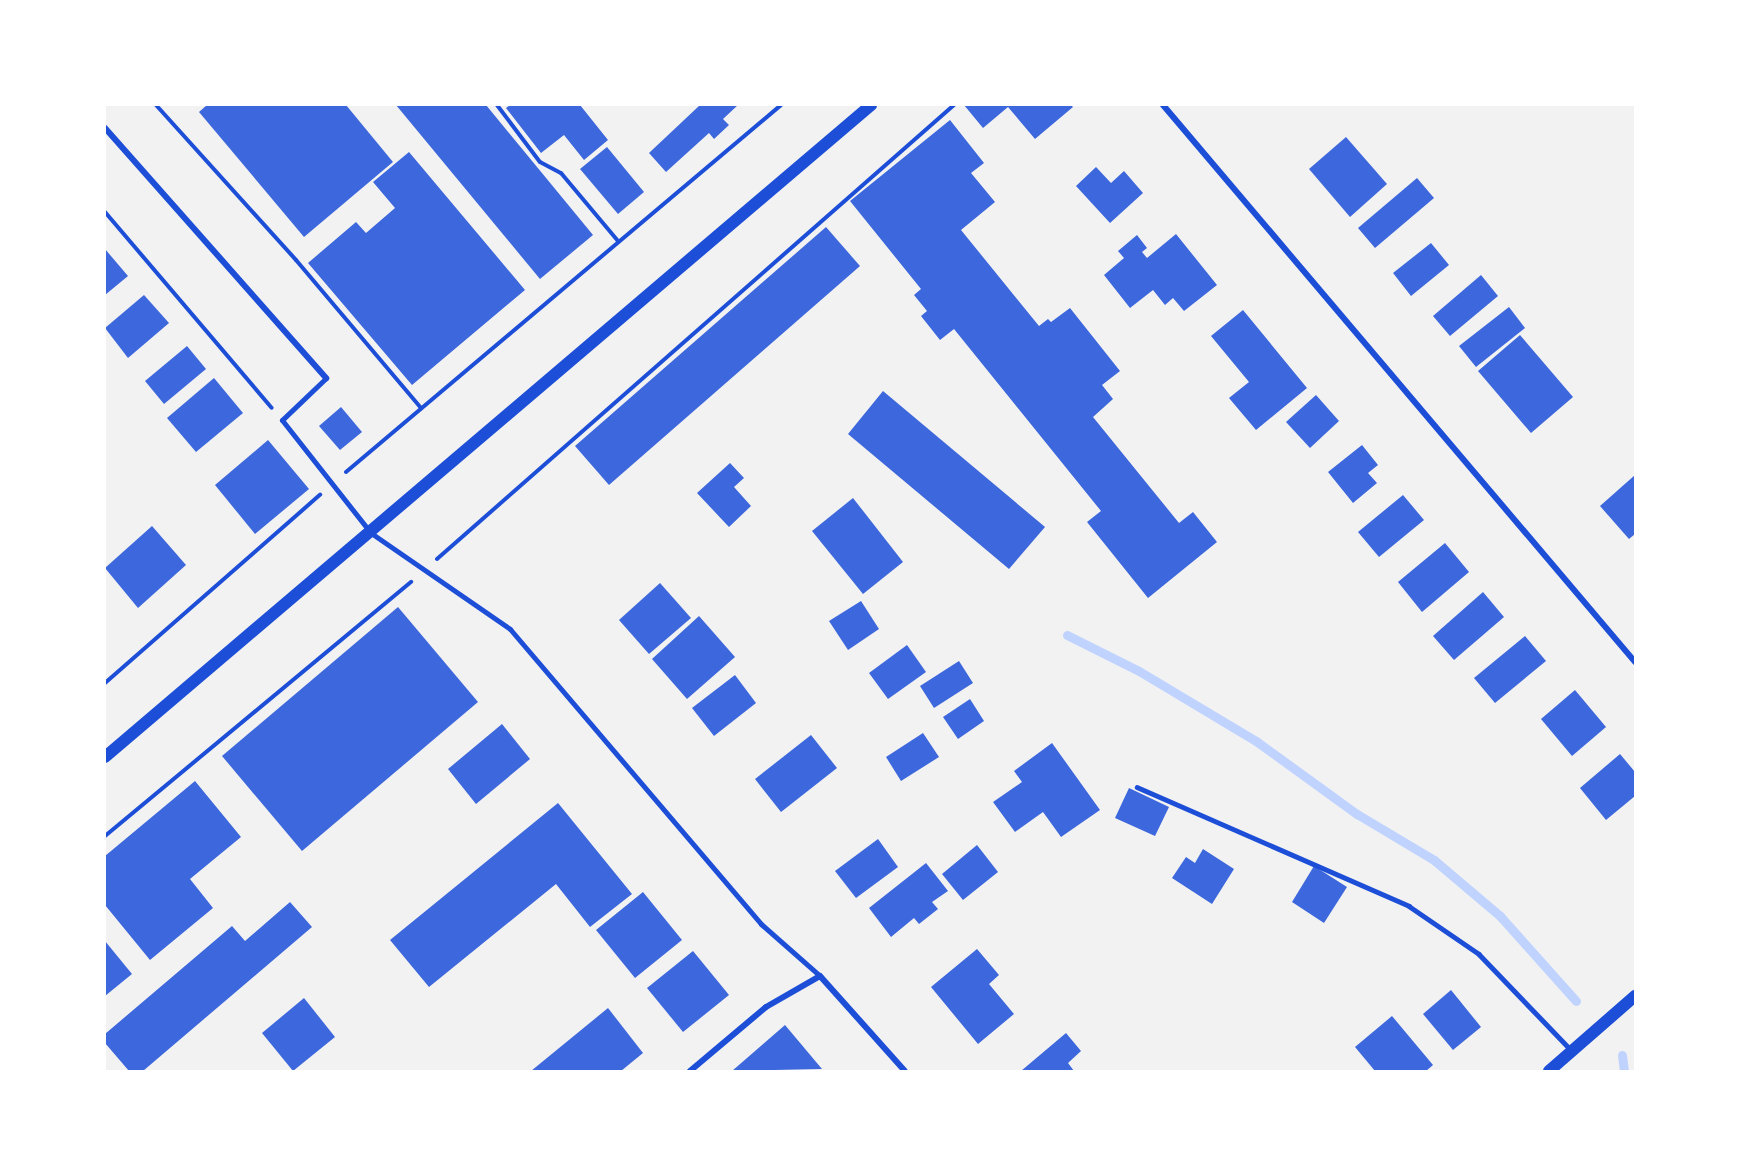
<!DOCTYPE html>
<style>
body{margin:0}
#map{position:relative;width:1740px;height:1176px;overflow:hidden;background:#f2f2f2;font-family:Roboto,sans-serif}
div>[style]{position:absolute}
.stream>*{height:9px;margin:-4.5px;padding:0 4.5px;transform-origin:4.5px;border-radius:4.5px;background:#bfd3fe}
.building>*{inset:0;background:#3d67dc}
.path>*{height:4px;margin:-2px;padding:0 2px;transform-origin:2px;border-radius:2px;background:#1d4ed8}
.service>*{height:4.5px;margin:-2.25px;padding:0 2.25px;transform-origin:2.25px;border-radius:2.25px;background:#1d4ed8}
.pedestrian>*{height:5px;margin:-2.5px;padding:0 2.5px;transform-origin:2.5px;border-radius:2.5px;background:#1d4ed8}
.minor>*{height:6px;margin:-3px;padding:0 3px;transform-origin:3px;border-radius:3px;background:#1d4ed8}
.secondary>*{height:12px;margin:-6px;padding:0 6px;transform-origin:6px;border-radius:6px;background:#1d4ed8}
span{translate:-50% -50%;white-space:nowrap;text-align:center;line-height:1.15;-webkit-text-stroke:6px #fff;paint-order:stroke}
.frame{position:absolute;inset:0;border:106px solid #fff;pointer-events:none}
</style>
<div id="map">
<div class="stream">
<div style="left:1067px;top:635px;width:80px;rotate:26.6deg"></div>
<div style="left:1139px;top:671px;width:136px;rotate:30.9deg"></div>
<div style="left:1256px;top:741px;width:125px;rotate:35.9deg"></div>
<div style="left:1357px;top:814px;width:90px;rotate:30.9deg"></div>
<div style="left:1434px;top:860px;width:87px;rotate:40.3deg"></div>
<div style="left:1500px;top:916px;width:114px;rotate:48.2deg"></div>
<div style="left:1622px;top:1055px;width:16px;rotate:83deg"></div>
</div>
<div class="building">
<div style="clip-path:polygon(207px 105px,346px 105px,393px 162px,304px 237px,199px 112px)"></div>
<div style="clip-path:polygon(396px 105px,486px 105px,593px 235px,540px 279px)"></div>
<div style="clip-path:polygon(510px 105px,580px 105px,608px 140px,584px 160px,564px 135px,541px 153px,506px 108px)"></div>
<div style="clip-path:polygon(700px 105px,738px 105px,723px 119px,729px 125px,714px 139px,709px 133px,666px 172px,649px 153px)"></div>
<div style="clip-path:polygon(964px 105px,1071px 105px,1073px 107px,1035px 139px,1008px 107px,983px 128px)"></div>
<div style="clip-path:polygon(950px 120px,984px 163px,971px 173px,995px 202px,961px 230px,1039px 326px,1048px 319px,1051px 322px,1070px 308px,1120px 371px,1102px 385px,1113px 399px,1093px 417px,1179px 523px,1193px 512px,1217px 542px,1148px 598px,1087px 522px,1101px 511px,954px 329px,940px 340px,921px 316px,927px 311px,914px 295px,921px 289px,850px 201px)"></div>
<div style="clip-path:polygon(1346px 137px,1387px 184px,1350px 217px,1309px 169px)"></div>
<div style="clip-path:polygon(607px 147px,644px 192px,618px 214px,580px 169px)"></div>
<div style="clip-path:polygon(409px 152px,525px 290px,412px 385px,308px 263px,356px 222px,366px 233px,395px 208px,373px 182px)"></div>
<div style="clip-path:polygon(1096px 167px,1111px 183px,1124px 171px,1143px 193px,1110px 223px,1076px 186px)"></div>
<div style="clip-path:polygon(1417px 178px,1434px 198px,1375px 248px,1358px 228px)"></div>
<div style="clip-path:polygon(826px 227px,860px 266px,609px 485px,575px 446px)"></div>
<div style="clip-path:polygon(1176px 234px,1217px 285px,1184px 311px,1173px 298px,1165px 305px,1153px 290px,1130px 308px,1104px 275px,1124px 258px,1118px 251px,1137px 235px,1147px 248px,1142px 252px,1147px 258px)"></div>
<div style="clip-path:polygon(1431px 243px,1449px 265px,1411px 296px,1393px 273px)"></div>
<div style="clip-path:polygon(105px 249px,128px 276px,105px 295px)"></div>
<div style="clip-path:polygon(1481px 275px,1498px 296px,1450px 336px,1433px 316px)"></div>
<div style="clip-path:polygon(144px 295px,169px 323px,128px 358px,105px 328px)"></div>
<div style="clip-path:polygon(1509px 307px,1525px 328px,1476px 367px,1459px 346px)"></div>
<div style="clip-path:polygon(1243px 310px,1307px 388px,1256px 430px,1229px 398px,1249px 382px,1211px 336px)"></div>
<div style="clip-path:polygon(1520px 335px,1573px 397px,1531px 433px,1478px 371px)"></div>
<div style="clip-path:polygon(187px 346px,206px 369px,164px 404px,145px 381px)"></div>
<div style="clip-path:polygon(214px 378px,243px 413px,196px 452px,167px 418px)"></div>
<div style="clip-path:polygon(883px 391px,1045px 527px,1009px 569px,848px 434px)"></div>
<div style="clip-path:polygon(1316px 395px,1339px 421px,1310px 448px,1286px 422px)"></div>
<div style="clip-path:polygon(341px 407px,362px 432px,340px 450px,319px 426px)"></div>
<div style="clip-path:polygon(268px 440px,309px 489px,255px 534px,215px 485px)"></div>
<div style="clip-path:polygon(1362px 445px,1378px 465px,1368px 473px,1377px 483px,1353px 503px,1328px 472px)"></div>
<div style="clip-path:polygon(730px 463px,744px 478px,734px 487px,751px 506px,729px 527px,697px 493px)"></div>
<div style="clip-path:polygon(1635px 475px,1635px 534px,1629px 539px,1600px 506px)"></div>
<div style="clip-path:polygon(1403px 495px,1424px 520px,1379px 557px,1358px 532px)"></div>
<div style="clip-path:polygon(853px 498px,903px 562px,863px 594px,812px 531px)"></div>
<div style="clip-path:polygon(152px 526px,186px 565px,138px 608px,105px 568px)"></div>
<div style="clip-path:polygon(1445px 543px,1469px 572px,1422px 612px,1398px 582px)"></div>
<div style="clip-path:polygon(660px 583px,691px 618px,649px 654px,619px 620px)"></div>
<div style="clip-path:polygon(1483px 592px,1504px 617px,1454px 660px,1433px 636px)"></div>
<div style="clip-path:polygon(861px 601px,879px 629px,848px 650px,829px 621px)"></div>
<div style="clip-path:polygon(398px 607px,478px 702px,302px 851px,222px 756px)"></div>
<div style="clip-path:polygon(699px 616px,735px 657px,687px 699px,652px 659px)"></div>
<div style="clip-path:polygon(1525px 636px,1546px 661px,1495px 703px,1474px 678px)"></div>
<div style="clip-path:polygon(907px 645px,926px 672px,888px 699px,869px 673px)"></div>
<div style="clip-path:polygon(959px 661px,973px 683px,934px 708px,920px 686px)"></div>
<div style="clip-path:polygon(735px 675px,756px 703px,714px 736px,692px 708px)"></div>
<div style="clip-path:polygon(1575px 690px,1606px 727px,1572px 756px,1541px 719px)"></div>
<div style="clip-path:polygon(970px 699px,984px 721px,958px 739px,943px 717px)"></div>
<div style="clip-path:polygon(502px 724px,530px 759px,476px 804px,448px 769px)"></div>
<div style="clip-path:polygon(923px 733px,939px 757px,901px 781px,886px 757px)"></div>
<div style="clip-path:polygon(811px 735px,837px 768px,781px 812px,755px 779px)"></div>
<div style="clip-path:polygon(1052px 743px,1100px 810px,1061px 837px,1043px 812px,1015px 832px,993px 802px,1022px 782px,1014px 771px)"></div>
<div style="clip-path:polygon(1620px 754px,1635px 772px,1635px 796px,1606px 820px,1580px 788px)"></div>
<div style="clip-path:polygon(195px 781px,241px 837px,190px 879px,213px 908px,150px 960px,105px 905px,105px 856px)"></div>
<div style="clip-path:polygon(1129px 788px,1169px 807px,1155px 836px,1115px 818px)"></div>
<div style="clip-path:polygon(558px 803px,632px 894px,590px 927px,556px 884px,429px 987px,390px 940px)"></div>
<div style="clip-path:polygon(878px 839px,898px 867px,856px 898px,835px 871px)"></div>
<div style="clip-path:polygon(977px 845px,998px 872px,963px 900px,942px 874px)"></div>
<div style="clip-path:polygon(1203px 849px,1234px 869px,1212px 904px,1172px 878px,1186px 857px,1195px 863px)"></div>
<div style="clip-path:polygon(926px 863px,948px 891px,932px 902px,938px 909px,919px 924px,914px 918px,891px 937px,869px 908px)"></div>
<div style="clip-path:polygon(1314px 866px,1347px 887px,1324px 923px,1292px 902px)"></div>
<div style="clip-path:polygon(643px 892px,682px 940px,635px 978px,596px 930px)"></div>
<div style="clip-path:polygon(290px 902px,312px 927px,143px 1071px,129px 1071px,105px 1043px,105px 1034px,232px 926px,245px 941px)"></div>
<div style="clip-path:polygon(105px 941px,132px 974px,105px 996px)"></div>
<div style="clip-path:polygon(977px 949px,999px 975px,989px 984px,1014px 1014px,978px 1044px,931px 987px)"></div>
<div style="clip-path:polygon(693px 951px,729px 995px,683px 1032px,647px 988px)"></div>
<div style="clip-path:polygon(1451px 990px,1481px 1027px,1453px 1050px,1423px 1014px)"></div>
<div style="clip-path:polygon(304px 998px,335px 1037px,293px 1071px,262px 1033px)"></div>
<div style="clip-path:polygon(608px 1008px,643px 1053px,621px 1071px,531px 1071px)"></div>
<div style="clip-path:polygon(1392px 1016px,1433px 1065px,1426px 1071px,1375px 1071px,1355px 1047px)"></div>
<div style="clip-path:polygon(785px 1025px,822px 1069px,732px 1071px)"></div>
<div style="clip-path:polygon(1066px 1033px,1081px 1051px,1068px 1063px,1074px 1071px,1021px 1071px)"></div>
</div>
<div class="path">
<div style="left:156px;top:105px;width:209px;rotate:47.9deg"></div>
<div style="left:296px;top:260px;width:194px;rotate:49.8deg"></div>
<div style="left:497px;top:105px;width:71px;rotate:53deg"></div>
<div style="left:540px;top:162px;width:24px;rotate:28deg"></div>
<div style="left:561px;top:173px;width:89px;rotate:50deg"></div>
<div style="left:105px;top:212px;width:257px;rotate:49.6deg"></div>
<div style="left:346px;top:472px;width:569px;rotate:-40.15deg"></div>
<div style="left:437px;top:559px;width:688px;rotate:-41.29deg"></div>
<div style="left:105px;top:683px;width:286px;rotate:-41.2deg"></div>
<div style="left:105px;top:836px;width:398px;rotate:-39.7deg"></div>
</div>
<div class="service">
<div style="left:1137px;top:787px;width:297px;rotate:23.6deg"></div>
<div style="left:1409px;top:906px;width:85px;rotate:34.4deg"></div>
<div style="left:1479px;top:954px;width:134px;rotate:46.2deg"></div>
</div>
<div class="pedestrian">
<div style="left:326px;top:378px;width:61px;rotate:136.3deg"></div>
<div style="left:282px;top:420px;width:144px;rotate:51.8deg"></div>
<div style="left:371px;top:533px;width:169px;rotate:34.6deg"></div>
<div style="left:510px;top:629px;width:387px;rotate:49.6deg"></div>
<div style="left:761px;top:924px;width:79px;rotate:41.4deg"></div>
</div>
<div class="minor">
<div style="left:1163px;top:105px;width:730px;rotate:49.72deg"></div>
<div style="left:105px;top:128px;width:334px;rotate:48.5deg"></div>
<div style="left:690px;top:1071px;width:99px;rotate:-40.1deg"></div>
<div style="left:766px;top:1007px;width:62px;rotate:-29.9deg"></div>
<div style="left:820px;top:976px;width:127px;rotate:48.2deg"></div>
</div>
<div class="secondary">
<div style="left:105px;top:757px;width:1006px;rotate:-40.4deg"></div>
<div style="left:1549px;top:1071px;width:114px;rotate:-41.1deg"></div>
</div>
<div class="frame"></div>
</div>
